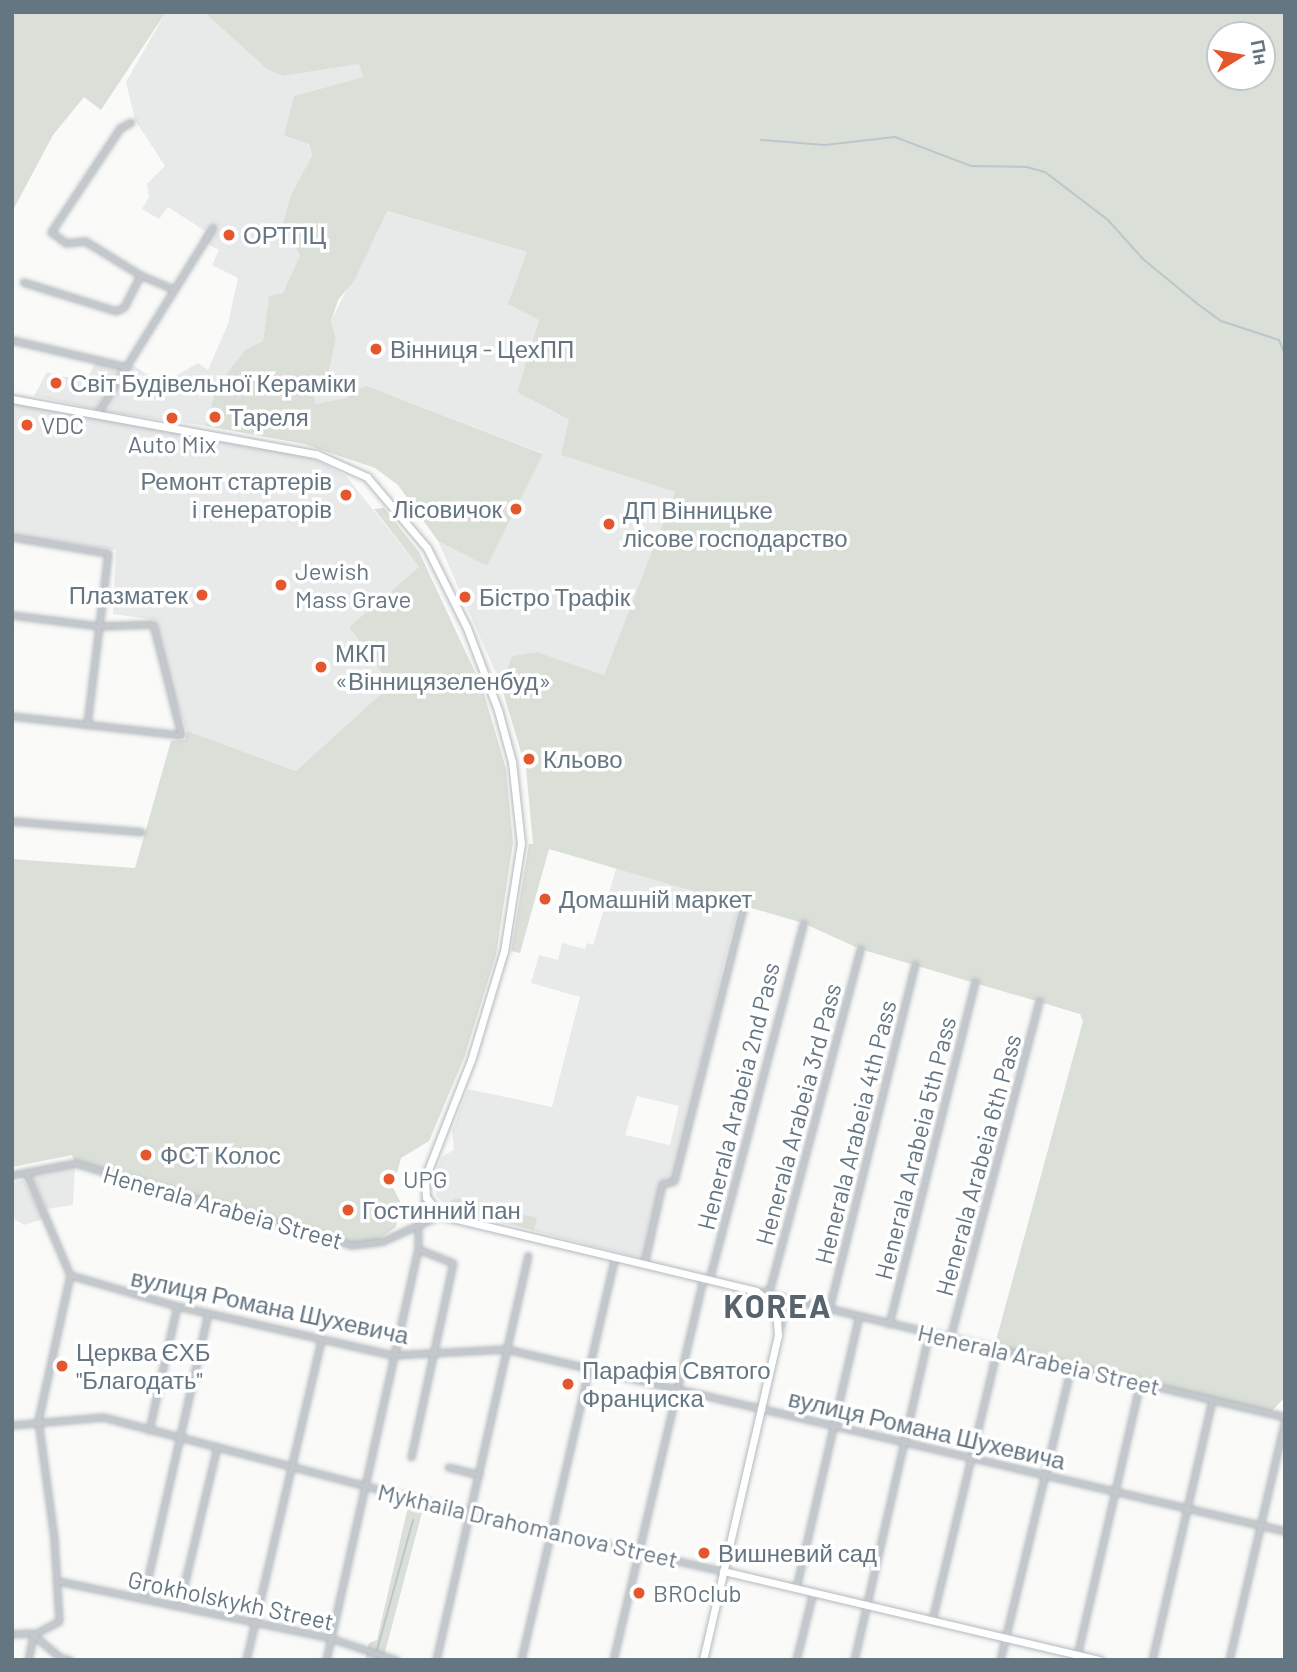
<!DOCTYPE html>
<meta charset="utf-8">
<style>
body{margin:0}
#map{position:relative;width:1297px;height:1672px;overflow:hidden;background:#fafaf8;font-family:Barlow,sans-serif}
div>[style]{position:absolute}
.built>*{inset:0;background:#e8e9e9}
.green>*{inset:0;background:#dadfd7}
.stream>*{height:2px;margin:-1px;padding:0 1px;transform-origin:1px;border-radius:1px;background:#bbc7cb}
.roads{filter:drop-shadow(0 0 2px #b3babf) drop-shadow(0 0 2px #b3babf)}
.street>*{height:5px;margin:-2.5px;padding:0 2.5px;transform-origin:2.5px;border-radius:2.5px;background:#c3c8cc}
.secondary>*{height:7px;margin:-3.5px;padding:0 3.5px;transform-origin:3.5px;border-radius:3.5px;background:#fff}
.dots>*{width:19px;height:19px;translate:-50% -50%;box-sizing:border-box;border:4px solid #fff;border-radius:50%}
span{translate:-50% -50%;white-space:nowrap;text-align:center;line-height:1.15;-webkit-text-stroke:7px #fff;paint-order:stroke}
.poi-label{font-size:24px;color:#657683}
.left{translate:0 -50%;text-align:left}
.right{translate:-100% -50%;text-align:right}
.street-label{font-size:24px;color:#657683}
.district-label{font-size:32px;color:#57646e;font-weight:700;letter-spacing:2px}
.frame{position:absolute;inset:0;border:14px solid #657683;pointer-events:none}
.north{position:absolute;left:1206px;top:21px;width:70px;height:70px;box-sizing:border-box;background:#fff;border:2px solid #c1c8cd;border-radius:50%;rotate:79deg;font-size:19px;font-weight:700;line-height:28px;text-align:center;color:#657683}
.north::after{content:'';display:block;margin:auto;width:24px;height:32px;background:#e4572e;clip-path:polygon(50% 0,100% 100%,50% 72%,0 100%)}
</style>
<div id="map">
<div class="built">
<div style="clip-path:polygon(166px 12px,204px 12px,268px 70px,283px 76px,359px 64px,363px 77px,294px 96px,312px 156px,300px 255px,283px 293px,269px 296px,263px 341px,246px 349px,218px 386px,206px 426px,103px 411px,131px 364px,162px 384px,198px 363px,208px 370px,228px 324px,238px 278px,212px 265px,219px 250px,200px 240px,205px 231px,168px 207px,159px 219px,142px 209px,149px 197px,147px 184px,165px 166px,135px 120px,126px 82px)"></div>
<div style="clip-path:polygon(386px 211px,527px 252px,539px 320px,517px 392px,570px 421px,562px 455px,675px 492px,604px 675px,537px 652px,512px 656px,501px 685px,438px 541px,487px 565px,542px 453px,367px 386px,347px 398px,316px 405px,313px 391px,329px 372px,336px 338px,331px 321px)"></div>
<div style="clip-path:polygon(96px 361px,121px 368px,95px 409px,34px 396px,47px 372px,86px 382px)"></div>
<div style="clip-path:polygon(12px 403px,221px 438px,316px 460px,346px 476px,419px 567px,349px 627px,392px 685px,296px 771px,187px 731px,171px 690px,156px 620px,113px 614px,116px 550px,12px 535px)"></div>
<div style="clip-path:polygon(evenodd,617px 866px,744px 905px,738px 909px,724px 962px,674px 1181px,662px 1184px,646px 1259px,450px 1210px,437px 1197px,433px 1177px,443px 1156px,454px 1150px,452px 1131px,468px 1089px,552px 1107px,580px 997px,531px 983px,539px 955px,558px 960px,562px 943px,585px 949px,587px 943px,593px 945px,617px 866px,637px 1096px,679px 1106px,670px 1145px,625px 1135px,637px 1096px)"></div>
<div style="clip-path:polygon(75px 1166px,73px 1205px,47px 1209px,32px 1174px)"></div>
<div style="clip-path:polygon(24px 1180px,43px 1219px,24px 1225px,12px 1218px,12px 1183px)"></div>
</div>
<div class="green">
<div style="clip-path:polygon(12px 12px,166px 12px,101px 110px,84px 97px,53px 135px,12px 212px)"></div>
<div style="clip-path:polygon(evenodd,204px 12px,1285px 12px,1285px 1397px,1270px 1413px,994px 1348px,1083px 1021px,1080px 1014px,860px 949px,803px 923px,549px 849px,520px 953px,511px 951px,529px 844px,533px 844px,526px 769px,501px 685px,512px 656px,537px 652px,604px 675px,675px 492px,561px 455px,569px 420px,517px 392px,539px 320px,508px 304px,527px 252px,387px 211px,354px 281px,338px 300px,331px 321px,336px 338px,329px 372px,313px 391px,316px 404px,347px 398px,350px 391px,367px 386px,543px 454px,487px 566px,438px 541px,398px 485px,375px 468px,304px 444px,206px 426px,217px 386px,246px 349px,263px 341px,269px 296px,283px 293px,300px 255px,283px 224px,291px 195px,312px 156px,309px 144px,284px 135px,294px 96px,363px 77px,359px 64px,283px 76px,268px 70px,204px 12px,1220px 35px,1262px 35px,1262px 77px,1220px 77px,1220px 35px)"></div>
<div style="clip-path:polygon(384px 508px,419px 552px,482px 687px,506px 769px,513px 843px,496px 955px,464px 1058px,429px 1141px,401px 1158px,397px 1173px,385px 1172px,384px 1185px,392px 1186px,400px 1201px,396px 1227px,372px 1244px,360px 1246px,75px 1163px,72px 1155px,12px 1167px,12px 859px,135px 868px,171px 741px,185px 740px,187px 731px,296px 771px,391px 685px,349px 627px,419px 567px,374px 509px)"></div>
<div style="clip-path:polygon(456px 1198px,537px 1218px,534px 1230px,444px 1205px)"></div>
<div style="clip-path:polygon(410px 1498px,425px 1501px,383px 1660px,365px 1660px,369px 1643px,377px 1640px)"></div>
</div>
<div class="stream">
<div style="left:761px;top:140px;width:64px;rotate:4.5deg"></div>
<div style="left:825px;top:145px;width:70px;rotate:-6.5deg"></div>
<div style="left:895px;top:137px;width:81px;rotate:20.9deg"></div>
<div style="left:971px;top:166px;width:56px;rotate:1deg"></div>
<div style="left:1027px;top:167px;width:19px;rotate:16deg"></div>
<div style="left:1045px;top:172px;width:79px;rotate:37.3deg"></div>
<div style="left:1108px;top:220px;width:52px;rotate:48.1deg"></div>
<div style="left:1143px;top:259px;width:72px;rotate:39.4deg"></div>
<div style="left:1199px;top:305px;width:27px;rotate:36deg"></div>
<div style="left:1221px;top:321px;width:61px;rotate:18.1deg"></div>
<div style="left:1279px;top:340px;width:16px;rotate:68deg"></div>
<div style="left:377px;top:1650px;width:135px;rotate:-74.5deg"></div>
<div style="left:376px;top:1660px;width:3px;rotate:-72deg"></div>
</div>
<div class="roads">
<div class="street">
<div style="left:131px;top:122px;width:13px;rotate:151deg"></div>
<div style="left:120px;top:128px;width:125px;rotate:123.6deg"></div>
<div style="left:51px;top:232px;width:19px;rotate:36deg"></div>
<div style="left:66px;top:243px;width:19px;rotate:-6deg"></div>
<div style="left:85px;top:241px;width:65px;rotate:31.7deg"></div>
<div style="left:140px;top:275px;width:36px;rotate:23deg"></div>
<div style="left:23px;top:282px;width:97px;rotate:17.3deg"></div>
<div style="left:116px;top:311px;width:9px;rotate:-27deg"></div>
<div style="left:124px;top:307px;width:36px;rotate:-63deg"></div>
<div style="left:12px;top:340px;width:118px;rotate:13.2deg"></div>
<div style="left:96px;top:415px;width:221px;rotate:-58.1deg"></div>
<div style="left:12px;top:537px;width:97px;rotate:9.5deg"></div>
<div style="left:108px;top:553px;width:173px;rotate:97deg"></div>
<div style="left:12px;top:615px;width:88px;rotate:7.2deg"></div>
<div style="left:99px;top:626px;width:54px;rotate:-2.1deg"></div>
<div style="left:153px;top:624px;width:114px;rotate:75.8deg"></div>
<div style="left:181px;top:735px;width:170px;rotate:-173.6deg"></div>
<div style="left:12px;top:821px;width:130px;rotate:4.8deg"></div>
<div style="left:26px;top:1172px;width:112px;rotate:66.9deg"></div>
<div style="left:70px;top:1275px;width:148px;rotate:102.4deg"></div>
<div style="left:38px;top:1420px;width:120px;rotate:82.3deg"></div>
<div style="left:54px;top:1539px;width:82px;rotate:86.5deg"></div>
<div style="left:59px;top:1621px;width:30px;rotate:152deg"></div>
<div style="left:33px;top:1635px;width:25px;rotate:101deg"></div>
<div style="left:12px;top:1175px;width:64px;rotate:-10.8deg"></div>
<div style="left:75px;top:1163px;width:289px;rotate:16.5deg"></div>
<div style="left:352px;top:1245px;width:31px;rotate:-7deg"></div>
<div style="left:383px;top:1241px;width:63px;rotate:-24.5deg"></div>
<div style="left:644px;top:1264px;width:82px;rotate:-77.3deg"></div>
<div style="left:662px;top:1184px;width:12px;rotate:-14deg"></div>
<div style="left:674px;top:1181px;width:285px;rotate:-75.8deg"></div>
<div style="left:70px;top:1275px;width:111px;rotate:16.2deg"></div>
<div style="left:177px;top:1306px;width:221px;rotate:12.8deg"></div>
<div style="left:393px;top:1355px;width:113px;rotate:-3deg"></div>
<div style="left:506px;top:1349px;width:800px;rotate:13.15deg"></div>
<div style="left:709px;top:1280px;width:369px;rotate:-75.2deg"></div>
<div style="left:760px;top:1292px;width:540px;rotate:13.39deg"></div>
<div style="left:762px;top:1293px;width:9px;rotate:-32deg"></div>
<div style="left:770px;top:1288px;width:351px;rotate:-75.1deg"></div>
<div style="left:829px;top:1309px;width:355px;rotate:-76deg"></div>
<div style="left:889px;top:1324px;width:353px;rotate:-75.9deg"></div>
<div style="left:780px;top:1328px;width:29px;rotate:-80deg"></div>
<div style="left:950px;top:1338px;width:349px;rotate:-75.2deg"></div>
<div style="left:12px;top:1425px;width:91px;rotate:-5deg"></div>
<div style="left:103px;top:1417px;width:378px;rotate:14.7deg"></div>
<div style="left:469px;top:1513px;width:261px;rotate:12.9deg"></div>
<div style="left:149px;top:1430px;width:127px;rotate:-77.3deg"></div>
<div style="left:411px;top:1457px;width:198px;rotate:-77.8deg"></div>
<div style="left:453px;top:1263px;width:38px;rotate:-158deg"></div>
<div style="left:448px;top:1467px;width:32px;rotate:14deg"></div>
<div style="left:58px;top:1581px;width:278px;rotate:11.8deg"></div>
<div style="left:330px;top:1638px;width:70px;rotate:18.4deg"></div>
<div style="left:796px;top:1588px;width:279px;rotate:-77deg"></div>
<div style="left:143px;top:1599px;width:293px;rotate:-77.2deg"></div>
<div style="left:179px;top:1606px;width:164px;rotate:-76.6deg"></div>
<div style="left:932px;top:1620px;width:279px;rotate:-76.5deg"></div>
<div style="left:12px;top:1634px;width:19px;rotate:-3deg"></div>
<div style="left:31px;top:1633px;width:39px;rotate:40deg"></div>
<div style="left:61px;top:1658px;width:9px;rotate:13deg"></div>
<div style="left:246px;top:1660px;width:330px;rotate:-76.8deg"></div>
<div style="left:326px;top:1660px;width:421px;rotate:-77.4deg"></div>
<div style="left:418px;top:1249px;width:23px;rotate:-90deg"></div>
<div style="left:418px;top:1226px;width:30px;rotate:-75deg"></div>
<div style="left:436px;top:1660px;width:415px;rotate:-77.2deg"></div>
<div style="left:521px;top:1660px;width:414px;rotate:-76.9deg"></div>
<div style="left:613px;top:1660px;width:392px;rotate:-76.7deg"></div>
<div style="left:796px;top:1660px;width:70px;rotate:-76deg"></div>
<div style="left:854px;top:1660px;width:336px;rotate:-77.1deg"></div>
<div style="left:1000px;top:1660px;width:301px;rotate:-76.4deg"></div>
<div style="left:1076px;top:1660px;width:284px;rotate:-77deg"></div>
<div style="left:1152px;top:1660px;width:267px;rotate:-77deg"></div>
<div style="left:1229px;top:1660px;width:247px;rotate:-76.9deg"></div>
</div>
<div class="secondary">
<div style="left:12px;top:399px;width:309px;rotate:10.3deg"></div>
<div style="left:316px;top:454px;width:56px;rotate:24.3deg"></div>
<div style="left:367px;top:477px;width:93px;rotate:49.8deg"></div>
<div style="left:427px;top:548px;width:89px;rotate:63.4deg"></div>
<div style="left:467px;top:628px;width:88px;rotate:69.3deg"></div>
<div style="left:498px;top:710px;width:54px;rotate:74.9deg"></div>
<div style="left:512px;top:762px;width:81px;rotate:83.7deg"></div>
<div style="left:521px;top:843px;width:109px;rotate:98.9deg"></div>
<div style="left:504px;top:951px;width:114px;rotate:106.8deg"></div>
<div style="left:471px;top:1060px;width:127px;rotate:111.3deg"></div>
<div style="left:425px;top:1178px;width:19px;rotate:87deg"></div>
<div style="left:426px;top:1197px;width:23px;rotate:52deg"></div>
<div style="left:440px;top:1215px;width:325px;rotate:13.5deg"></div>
<div style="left:756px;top:1291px;width:26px;rotate:39deg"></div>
<div style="left:776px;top:1307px;width:28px;rotate:86deg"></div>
<div style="left:778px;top:1335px;width:334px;rotate:103deg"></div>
<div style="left:723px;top:1571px;width:387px;rotate:13.3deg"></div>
</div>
</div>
<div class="dots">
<div style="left:229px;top:235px;background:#e4572e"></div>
<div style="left:376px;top:349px;background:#e4572e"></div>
<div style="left:56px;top:383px;background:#e4572e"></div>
<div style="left:215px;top:417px;background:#e4572e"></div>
<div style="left:172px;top:418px;background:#e4572e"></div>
<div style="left:27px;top:425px;background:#e4572e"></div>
<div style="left:346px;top:495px;background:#e4572e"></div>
<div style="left:516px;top:509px;background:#e4572e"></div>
<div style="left:609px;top:524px;background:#e4572e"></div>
<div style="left:281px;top:585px;background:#e4572e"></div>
<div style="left:202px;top:595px;background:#e4572e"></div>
<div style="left:465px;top:597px;background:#e4572e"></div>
<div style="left:321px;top:667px;background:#e4572e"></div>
<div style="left:529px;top:759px;background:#e4572e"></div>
<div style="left:545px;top:899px;background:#e4572e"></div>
<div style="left:146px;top:1155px;background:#e4572e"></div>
<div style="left:389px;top:1179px;background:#e4572e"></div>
<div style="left:348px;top:1210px;background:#e4572e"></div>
<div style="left:62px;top:1366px;background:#e4572e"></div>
<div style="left:568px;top:1384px;background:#e4572e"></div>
<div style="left:704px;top:1553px;background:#e4572e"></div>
<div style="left:639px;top:1593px;background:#e4572e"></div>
</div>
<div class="poi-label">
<span class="left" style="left:243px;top:235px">ОРТПЦ</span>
<span class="left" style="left:390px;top:349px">Вінниця - ЦехПП</span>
<span class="left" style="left:70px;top:383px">Світ Будівельної Кераміки</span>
<span class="left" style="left:229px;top:417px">Тареля</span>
<span class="left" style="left:41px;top:425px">VDC</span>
<span style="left:172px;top:444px">Auto Mix</span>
<span class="right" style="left:332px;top:495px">Ремонт стартерів<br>і генераторів</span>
<span class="right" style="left:502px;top:509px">Лісовичок</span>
<span class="left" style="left:623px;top:524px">ДП Вінницьке<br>лісове господарство</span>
<span class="left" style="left:295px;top:585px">Jewish<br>Mass Grave</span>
<span class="right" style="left:188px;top:595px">Плазматек</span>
<span class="left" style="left:479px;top:597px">Бістро Трафік</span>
<span class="left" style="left:335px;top:667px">МКП<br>«Вінницязеленбуд»</span>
<span class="left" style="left:543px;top:759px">Кльово</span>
<span class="left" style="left:559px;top:899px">Домашній маркет</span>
<span class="left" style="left:160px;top:1155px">ФСТ Колос</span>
<span class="left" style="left:403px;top:1179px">UPG</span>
<span class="left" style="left:362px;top:1210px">Гостинний пан</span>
<span class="left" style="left:76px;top:1366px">Церква ЄХБ<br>"Благодать"</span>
<span class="left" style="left:582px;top:1384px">Парафія Святого<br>Франциска</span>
<span class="left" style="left:718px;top:1553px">Вишневий сад</span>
<span class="left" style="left:653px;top:1593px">BROclub</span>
</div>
<div class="street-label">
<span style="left:738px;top:1096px;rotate:-76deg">Henerala Arabeia 2nd Pass</span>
<span style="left:798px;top:1114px;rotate:-75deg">Henerala Arabeia 3rd Pass</span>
<span style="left:855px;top:1132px;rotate:-76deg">Henerala Arabeia 4th Pass</span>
<span style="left:915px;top:1148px;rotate:-76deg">Henerala Arabeia 5th Pass</span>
<span style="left:978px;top:1165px;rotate:-75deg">Henerala Arabeia 6th Pass</span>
<span style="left:223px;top:1207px;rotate:16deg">Henerala Arabeia Street</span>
<span style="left:270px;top:1306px;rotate:12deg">вулиця Романа Шухевича</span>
<span style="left:1039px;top:1359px;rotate:13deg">Henerala Arabeia Street</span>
<span style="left:927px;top:1429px;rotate:13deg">вулиця Романа Шухевича</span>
<span style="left:528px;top:1525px;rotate:13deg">Mykhaila Drahomanova Street</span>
<span style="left:231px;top:1600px;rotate:12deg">Grokholskykh Street</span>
</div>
<div class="district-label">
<span style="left:778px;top:1305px">KOREA</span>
</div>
<div class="frame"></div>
<div class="north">Пн</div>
</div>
